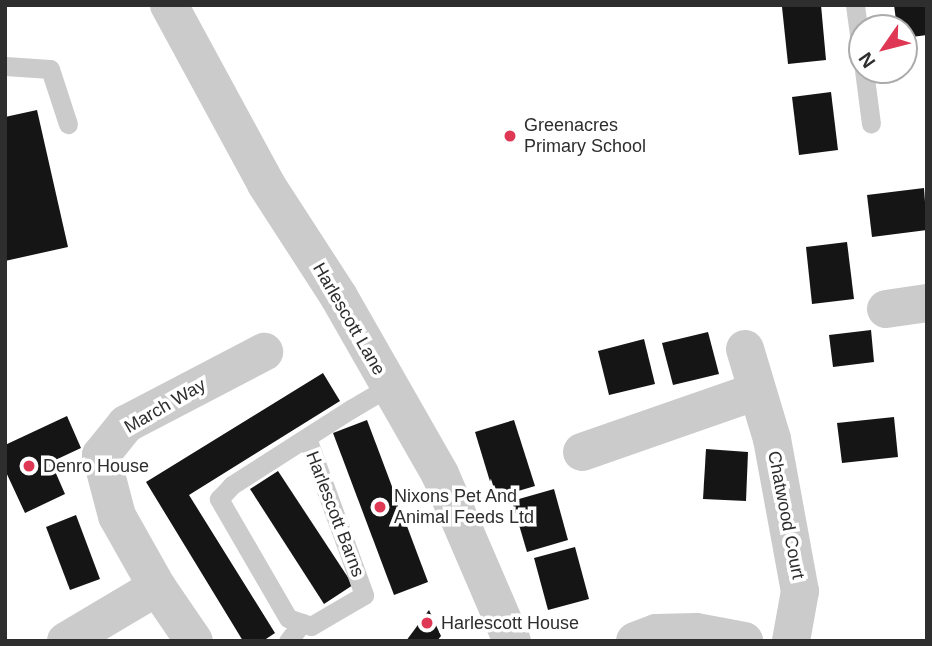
<!DOCTYPE html>
<style>
body{margin:0}
#map{position:relative;width:932px;height:646px;overflow:hidden;background:#fff;font-family:Helvetica,sans-serif}
div>[style]{position:absolute}
.building>*{inset:0;background:#151515}
.service>*{height:19px;margin:-9.5px;padding:0 9.5px;transform-origin:9.5px;border-radius:9.5px;background:#cbcbcb}
.minor>*{height:38px;margin:-19px;padding:0 19px;transform-origin:19px;border-radius:19px;background:#cbcbcb}
.tertiary>*{height:38px;margin:-19px;padding:0 19px;transform-origin:19px;border-radius:19px;background:#cbcbcb}
.dots>*{width:19px;height:19px;translate:-50% -50%;box-sizing:border-box;border:4px solid #fff;border-radius:50%}
span{translate:-50% -50%;white-space:nowrap;text-align:center;line-height:1.15;-webkit-text-stroke:7px #fff;paint-order:stroke}
.poi-label{font-size:18px;color:#2e2e2e}
.left{translate:0 -50%;text-align:left}
.street-label{font-size:18px;color:#2e2e2e}
.frame{position:absolute;inset:0;border:7px solid #2e2e2e;pointer-events:none}
.north{position:absolute;left:848px;top:14px;width:70px;height:70px;box-sizing:border-box;background:#fff;border:2px solid #ababab;border-radius:50%;rotate:235deg;font-size:19px;font-weight:700;line-height:28px;text-align:center;color:#2e2e2e}
.north::after{content:'';display:block;margin:auto;width:24px;height:32px;background:#de3854;clip-path:polygon(50% 0,100% 100%,50% 72%,0 100%)}
</style>
<div id="map">
<div class="building">
<div style="clip-path:polygon(821px 5px,826px 60px,788px 64px,782px 7px)"></div>
<div style="clip-path:polygon(894px 5px,927px 5px,927px 35px,904px 38px,904px 28px,897px 28px)"></div>
<div style="clip-path:polygon(831px 92px,838px 150px,799px 155px,792px 97px)"></div>
<div style="clip-path:polygon(37px 110px,68px 247px,5px 261px,5px 117px)"></div>
<div style="clip-path:polygon(924px 188px,927px 230px,872px 237px,867px 195px)"></div>
<div style="clip-path:polygon(847px 242px,854px 299px,812px 304px,806px 247px)"></div>
<div style="clip-path:polygon(871px 330px,874px 362px,833px 367px,829px 335px)"></div>
<div style="clip-path:polygon(708px 332px,719px 374px,673px 385px,662px 343px)"></div>
<div style="clip-path:polygon(644px 339px,655px 384px,609px 395px,598px 351px)"></div>
<div style="clip-path:polygon(323px 373px,340px 401px,189px 495px,275px 633px,263px 641px,243px 641px,146px 482px)"></div>
<div style="clip-path:polygon(67px 416px,81px 448px,51px 462px,65px 494px,25px 513px,5px 470px,5px 445px)"></div>
<div style="clip-path:polygon(894px 417px,898px 457px,842px 463px,837px 423px)"></div>
<div style="clip-path:polygon(367px 420px,428px 582px,394px 595px,333px 433px)"></div>
<div style="clip-path:polygon(514px 420px,535px 486px,495px 498px,475px 432px)"></div>
<div style="clip-path:polygon(706px 449px,748px 452px,746px 501px,703px 499px)"></div>
<div style="clip-path:polygon(278px 471px,353px 585px,324px 604px,250px 489px)"></div>
<div style="clip-path:polygon(554px 489px,568px 540px,527px 552px,512px 501px)"></div>
<div style="clip-path:polygon(76px 515px,100px 579px,70px 590px,46px 527px)"></div>
<div style="clip-path:polygon(575px 547px,589px 599px,548px 610px,534px 558px)"></div>
<div style="clip-path:polygon(429px 610px,441px 636px,437px 641px,406px 641px)"></div>
</div>
<div class="service">
<div style="left:855px;top:5px;width:52px;rotate:82.3deg"></div>
<div style="left:5px;top:66px;width:45px;rotate:3.8deg"></div>
<div style="left:50px;top:69px;width:58px;rotate:71.9deg"></div>
<div style="left:864px;top:70px;width:54px;rotate:82.6deg"></div>
<div style="left:307px;top:438px;width:167px;rotate:70deg"></div>
<div style="left:364px;top:595px;width:61px;rotate:149.7deg"></div>
<div style="left:311px;top:626px;width:24px;rotate:-161deg"></div>
<div style="left:288px;top:618px;width:138px;rotate:-120.1deg"></div>
<div style="left:219px;top:499px;width:19px;rotate:-47deg"></div>
<div style="left:232px;top:485px;width:141px;rotate:-32.6deg"></div>
<div style="left:351px;top:409px;width:43px;rotate:-30.7deg"></div>
<div style="left:288px;top:641px;width:23px;rotate:-52deg"></div>
</div>
<div class="minor">
<div style="left:886px;top:309px;width:41px;rotate:-8.3deg"></div>
<div style="left:745px;top:349px;width:94px;rotate:73.3deg"></div>
<div style="left:772px;top:439px;width:155px;rotate:79.6deg"></div>
<div style="left:800px;top:591px;width:51px;rotate:100.2deg"></div>
<div style="left:582px;top:452px;width:185px;rotate:-19.2deg"></div>
<div style="left:157px;top:587px;width:65px;rotate:55.6deg"></div>
<div style="left:66px;top:641px;width:106px;rotate:-30.7deg"></div>
<div style="left:157px;top:587px;width:81px;rotate:-119.4deg"></div>
<div style="left:117px;top:516px;width:63px;rotate:-104.7deg"></div>
<div style="left:101px;top:455px;width:40px;rotate:-51deg"></div>
<div style="left:126px;top:424px;width:156px;rotate:-27.6deg"></div>
<div style="left:635px;top:641px;width:22px;rotate:-21deg"></div>
<div style="left:656px;top:633px;width:40px;rotate:-1.4deg"></div>
<div style="left:696px;top:632px;width:49px;rotate:10.6deg"></div>
</div>
<div class="tertiary">
<div style="left:169px;top:5px;width:204px;rotate:61.5deg"></div>
<div style="left:266px;top:184px;width:135px;rotate:57.1deg"></div>
<div style="left:339px;top:297px;width:204px;rotate:60.3deg"></div>
<div style="left:440px;top:474px;width:182px;rotate:66.7deg"></div>
</div>
<div class="dots">
<div style="left:510px;top:136px;background:#de3854"></div>
<div style="left:29px;top:466px;background:#de3854"></div>
<div style="left:380px;top:507px;background:#de3854"></div>
<div style="left:427px;top:623px;background:#de3854"></div>
</div>
<div class="poi-label">
<span class="left" style="left:524px;top:136px">Greenacres<br>Primary School</span>
<span class="left" style="left:43px;top:466px">Denro House</span>
<span class="left" style="left:394px;top:507px">Nixons Pet And<br>Animal Feeds Ltd</span>
<span class="left" style="left:441px;top:623px">Harlescott House</span>
</div>
<div class="street-label">
<span style="left:349px;top:319px;rotate:60deg">Harlescott Lane</span>
<span style="left:165px;top:406px;rotate:-30deg">March Way</span>
<span style="left:335px;top:514px;rotate:69deg">Harlescott Barns</span>
<span style="left:786px;top:515px;rotate:79deg">Chatwood Court</span>
</div>
<div class="frame"></div>
<div class="north">N</div>
</div>
